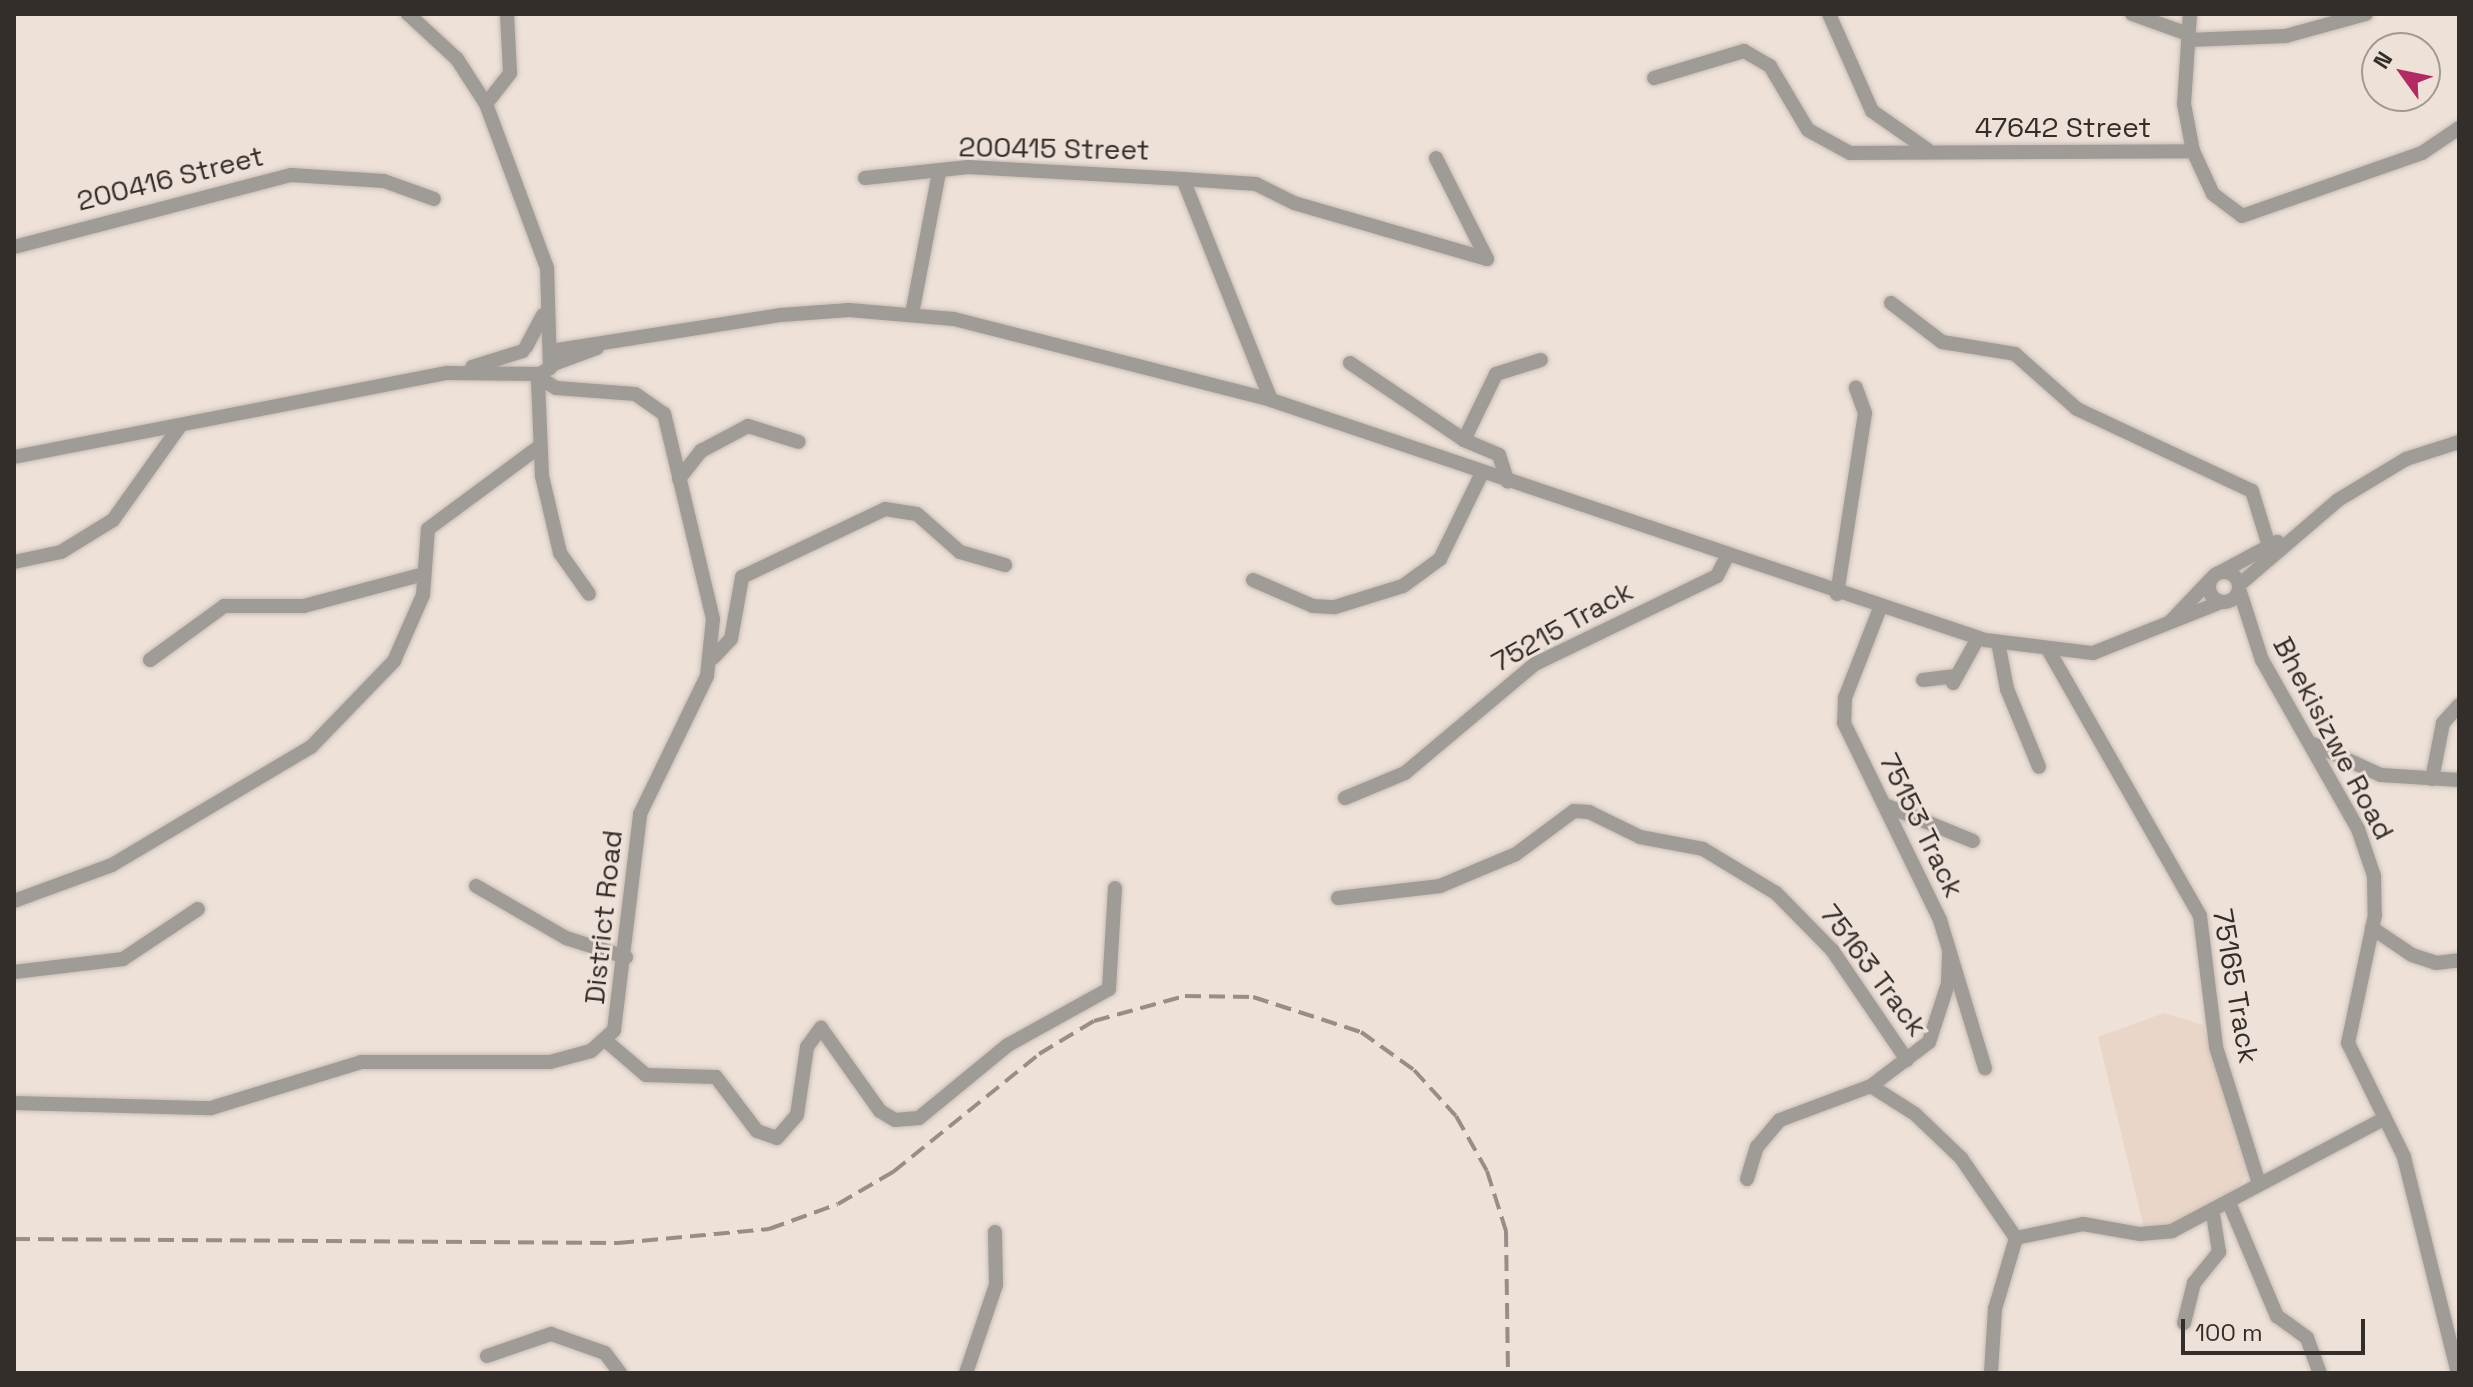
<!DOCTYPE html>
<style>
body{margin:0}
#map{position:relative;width:2473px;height:1387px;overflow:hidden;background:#ede1d8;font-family:"Space Grotesk",sans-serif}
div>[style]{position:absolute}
.built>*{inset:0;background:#e9d6c8}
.roads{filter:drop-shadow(0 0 2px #c8bdb5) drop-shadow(0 0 2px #c8bdb5)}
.minor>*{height:14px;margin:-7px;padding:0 7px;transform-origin:7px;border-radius:7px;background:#9f9b96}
.minor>.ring{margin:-7px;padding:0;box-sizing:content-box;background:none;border:14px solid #9f9b96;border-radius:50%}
.rail>*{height:4px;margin-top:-2px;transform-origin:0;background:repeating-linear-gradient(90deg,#978e87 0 16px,transparent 0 24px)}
span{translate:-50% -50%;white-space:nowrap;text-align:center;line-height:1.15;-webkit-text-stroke:6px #ede1d8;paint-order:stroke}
.street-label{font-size:28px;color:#332e2a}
.frame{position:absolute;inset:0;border:16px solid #332e2a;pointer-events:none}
.north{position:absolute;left:2361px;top:32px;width:80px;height:80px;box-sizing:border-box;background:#ede1d8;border:2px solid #a39992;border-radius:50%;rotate:303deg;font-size:22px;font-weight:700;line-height:32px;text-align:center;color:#332e2a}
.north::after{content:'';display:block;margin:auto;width:28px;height:36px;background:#b42863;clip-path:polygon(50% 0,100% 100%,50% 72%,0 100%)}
.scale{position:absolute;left:2181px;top:1319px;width:184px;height:36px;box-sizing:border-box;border:4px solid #332e2a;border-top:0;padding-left:10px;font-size:24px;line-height:28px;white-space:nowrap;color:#332e2a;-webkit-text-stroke:6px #ede1d8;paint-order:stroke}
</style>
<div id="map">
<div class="built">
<div style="clip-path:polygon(2164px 1013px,2203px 1025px,2251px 1168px,2231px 1199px,2169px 1226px,2144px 1228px,2098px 1037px)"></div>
</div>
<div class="roads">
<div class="minor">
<div style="left:1829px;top:14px;width:106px;rotate:66.1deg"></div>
<div style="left:1872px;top:111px;width:68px;rotate:34.9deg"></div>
<div style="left:2132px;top:14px;width:59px;rotate:19.7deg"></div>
<div style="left:2190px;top:14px;width:90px;rotate:93.8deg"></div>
<div style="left:2184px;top:104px;width:48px;rotate:79.2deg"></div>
<div style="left:2193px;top:151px;width:47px;rotate:65.1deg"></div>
<div style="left:2213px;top:194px;width:36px;rotate:37deg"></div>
<div style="left:2242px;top:216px;width:191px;rotate:-19.3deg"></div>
<div style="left:2422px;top:153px;width:45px;rotate:-34deg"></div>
<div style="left:2188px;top:40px;width:98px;rotate:-2.3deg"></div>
<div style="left:2286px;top:36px;width:83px;rotate:-15.4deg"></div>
<div style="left:1654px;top:78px;width:94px;rotate:-16.7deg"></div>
<div style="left:1744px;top:51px;width:30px;rotate:30deg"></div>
<div style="left:1770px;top:66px;width:74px;rotate:59.3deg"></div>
<div style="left:1808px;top:130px;width:48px;rotate:28.7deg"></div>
<div style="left:1850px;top:153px;width:343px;rotate:-0.3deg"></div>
<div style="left:486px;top:104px;width:39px;rotate:-52deg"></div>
<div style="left:510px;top:73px;width:59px;rotate:-92.9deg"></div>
<div style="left:865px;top:178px;width:104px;rotate:-6.1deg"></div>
<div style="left:968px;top:167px;width:215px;rotate:3.2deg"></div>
<div style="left:1183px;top:179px;width:238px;rotate:68.3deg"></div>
<div style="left:1183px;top:179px;width:73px;rotate:3.9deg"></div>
<div style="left:1256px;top:184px;width:42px;rotate:26.6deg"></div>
<div style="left:1294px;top:203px;width:201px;rotate:16.2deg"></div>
<div style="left:1487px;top:259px;width:113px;rotate:-116.8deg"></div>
<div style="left:14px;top:247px;width:286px;rotate:-14.6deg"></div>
<div style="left:291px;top:175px;width:93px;rotate:3.7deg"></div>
<div style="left:384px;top:181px;width:53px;rotate:19.8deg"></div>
<div style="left:1891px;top:303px;width:64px;rotate:37.4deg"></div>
<div style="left:1942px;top:342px;width:74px;rotate:9.3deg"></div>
<div style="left:2015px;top:354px;width:83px;rotate:41.6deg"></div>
<div style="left:2077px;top:409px;width:193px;rotate:25.1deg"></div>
<div style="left:2252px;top:491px;width:58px;rotate:72.8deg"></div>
<div style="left:912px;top:314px;width:144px;rotate:-79.2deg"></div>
<div style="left:526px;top:347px;width:36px;rotate:-62deg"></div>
<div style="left:551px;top:351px;width:233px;rotate:-8.9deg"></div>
<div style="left:781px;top:315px;width:68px;rotate:-4.2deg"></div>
<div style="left:849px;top:310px;width:105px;rotate:4.9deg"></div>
<div style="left:954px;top:319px;width:327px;rotate:14.3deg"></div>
<div style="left:1271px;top:400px;width:753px;rotate:18.58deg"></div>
<div style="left:1985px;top:640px;width:109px;rotate:6.9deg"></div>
<div style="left:2093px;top:653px;width:138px;rotate:-21.7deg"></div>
<div style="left:1350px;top:363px;width:138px;rotate:34deg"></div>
<div style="left:1464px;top:440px;width:38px;rotate:23deg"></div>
<div style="left:1499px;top:455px;width:28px;rotate:72deg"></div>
<div style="left:551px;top:365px;width:49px;rotate:-20.3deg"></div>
<div style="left:472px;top:367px;width:53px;rotate:-17.4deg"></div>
<div style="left:538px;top:381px;width:95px;rotate:87.6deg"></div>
<div style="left:542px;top:476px;width:79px;rotate:76.8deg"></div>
<div style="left:560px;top:553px;width:50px;rotate:54.7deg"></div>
<div style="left:1464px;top:440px;width:73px;rotate:-64.1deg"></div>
<div style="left:1496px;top:374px;width:47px;rotate:-17.3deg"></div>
<div style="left:14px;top:457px;width:441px;rotate:-11deg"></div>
<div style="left:447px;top:373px;width:93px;rotate:0.6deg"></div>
<div style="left:540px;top:374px;width:12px;rotate:-31deg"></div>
<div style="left:550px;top:368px;width:100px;rotate:-91.7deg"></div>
<div style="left:547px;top:268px;width:175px;rotate:-110.4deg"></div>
<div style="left:486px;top:104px;width:54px;rotate:-122.8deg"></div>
<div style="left:457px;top:59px;width:67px;rotate:-137.4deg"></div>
<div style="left:679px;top:479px;width:36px;rotate:-52deg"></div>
<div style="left:701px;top:451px;width:53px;rotate:-28deg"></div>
<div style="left:748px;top:426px;width:53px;rotate:17.4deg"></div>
<div style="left:14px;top:562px;width:48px;rotate:-12deg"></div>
<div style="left:61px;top:552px;width:61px;rotate:-31.6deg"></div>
<div style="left:113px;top:520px;width:115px;rotate:-54.5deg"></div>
<div style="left:2221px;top:572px;width:64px;rotate:-28.2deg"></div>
<div class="ring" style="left:2209px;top:572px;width:16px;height:16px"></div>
<div style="left:1253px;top:580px;width:65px;rotate:23.4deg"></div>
<div style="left:1313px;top:606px;width:22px;rotate:3deg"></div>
<div style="left:1335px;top:607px;width:71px;rotate:-17.2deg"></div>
<div style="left:1403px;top:586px;width:46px;rotate:-36.1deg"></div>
<div style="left:1440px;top:559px;width:96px;rotate:-64deg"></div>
<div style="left:2239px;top:585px;width:130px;rotate:-40.6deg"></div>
<div style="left:2338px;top:500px;width:79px;rotate:-31.1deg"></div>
<div style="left:2406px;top:459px;width:56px;rotate:-17.8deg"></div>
<div style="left:2239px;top:589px;width:75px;rotate:72.1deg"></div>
<div style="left:2262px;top:660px;width:194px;rotate:60.4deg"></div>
<div style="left:2358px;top:829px;width:50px;rotate:71.2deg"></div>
<div style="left:2374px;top:876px;width:39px;rotate:89deg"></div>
<div style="left:2375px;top:915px;width:131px;rotate:101.9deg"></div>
<div style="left:2348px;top:1043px;width:127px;rotate:63.8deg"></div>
<div style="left:2404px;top:1157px;width:223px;rotate:76deg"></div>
<div style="left:1837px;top:594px;width:183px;rotate:-81.2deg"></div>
<div style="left:1865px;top:413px;width:27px;rotate:-110deg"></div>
<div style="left:1880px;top:608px;width:97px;rotate:111.3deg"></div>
<div style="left:1845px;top:698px;width:25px;rotate:92deg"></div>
<div style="left:1844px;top:723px;width:219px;rotate:64deg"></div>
<div style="left:1940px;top:920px;width:155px;rotate:73.1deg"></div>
<div style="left:2170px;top:622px;width:59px;rotate:-46.4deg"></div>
<div style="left:1998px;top:642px;width:48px;rotate:79.2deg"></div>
<div style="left:2007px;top:689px;width:84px;rotate:67.7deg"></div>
<div style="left:2049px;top:651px;width:305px;rotate:60.3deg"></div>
<div style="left:2200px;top:916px;width:132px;rotate:83deg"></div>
<div style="left:2216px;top:1047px;width:139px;rotate:72.5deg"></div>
<div style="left:713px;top:658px;width:26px;rotate:-47deg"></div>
<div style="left:731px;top:639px;width:63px;rotate:-79.9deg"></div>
<div style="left:742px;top:577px;width:158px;rotate:-25.4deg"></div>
<div style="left:885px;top:509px;width:32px;rotate:9deg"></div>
<div style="left:917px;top:514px;width:57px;rotate:41.5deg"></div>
<div style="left:960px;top:552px;width:47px;rotate:16.1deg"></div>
<div style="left:150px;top:660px;width:92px;rotate:-36.1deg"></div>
<div style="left:224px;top:606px;width:80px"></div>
<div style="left:304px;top:606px;width:124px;rotate:-14.9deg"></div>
<div style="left:1923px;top:680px;width:33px;rotate:-7deg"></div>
<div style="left:1953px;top:683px;width:51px;rotate:-60.9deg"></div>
<div style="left:2311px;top:743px;width:77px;rotate:24.6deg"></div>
<div style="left:2381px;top:775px;width:78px;rotate:3.7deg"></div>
<div style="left:2432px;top:779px;width:57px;rotate:-78.9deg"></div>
<div style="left:2443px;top:723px;width:24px;rotate:-48deg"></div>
<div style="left:1345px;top:798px;width:65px;rotate:-22.6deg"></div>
<div style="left:1405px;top:773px;width:170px;rotate:-40deg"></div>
<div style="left:1535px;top:664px;width:202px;rotate:-25.8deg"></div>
<div style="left:1717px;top:576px;width:22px;rotate:-63deg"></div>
<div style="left:1885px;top:805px;width:95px;rotate:22.2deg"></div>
<div style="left:476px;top:886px;width:104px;rotate:30deg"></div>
<div style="left:566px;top:938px;width:63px;rotate:17.6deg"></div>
<div style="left:1338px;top:898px;width:103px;rotate:-6.7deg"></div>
<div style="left:1440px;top:886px;width:82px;rotate:-22.8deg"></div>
<div style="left:1516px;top:854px;width:72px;rotate:-36.6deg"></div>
<div style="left:1574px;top:811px;width:15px;rotate:4deg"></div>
<div style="left:1589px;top:812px;width:57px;rotate:26.1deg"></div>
<div style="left:1640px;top:837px;width:64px;rotate:10.8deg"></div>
<div style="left:1703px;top:849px;width:85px;rotate:31.1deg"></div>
<div style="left:1776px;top:893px;width:80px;rotate:45.5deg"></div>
<div style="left:1832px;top:950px;width:133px;rotate:55.7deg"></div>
<div style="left:14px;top:901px;width:104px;rotate:-20.2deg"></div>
<div style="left:112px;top:865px;width:231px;rotate:-30.7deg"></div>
<div style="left:311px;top:747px;width:120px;rotate:-46deg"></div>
<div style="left:394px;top:661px;width:72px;rotate:-66.3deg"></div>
<div style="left:423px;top:595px;width:66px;rotate:-85.7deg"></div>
<div style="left:428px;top:529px;width:138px;rotate:-36.5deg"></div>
<div style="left:2372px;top:928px;width:48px;rotate:34deg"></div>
<div style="left:2412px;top:955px;width:25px;rotate:18deg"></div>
<div style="left:2436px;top:963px;width:23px;rotate:-7deg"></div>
<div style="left:14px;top:972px;width:110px;rotate:-6.8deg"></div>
<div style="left:123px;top:959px;width:90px;rotate:-33.7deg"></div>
<div style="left:605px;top:1040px;width:54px;rotate:40.5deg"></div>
<div style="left:646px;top:1075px;width:70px;rotate:1.6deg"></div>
<div style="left:716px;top:1077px;width:68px;rotate:52.8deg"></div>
<div style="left:757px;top:1131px;width:21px;rotate:19deg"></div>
<div style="left:777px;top:1138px;width:30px;rotate:-49deg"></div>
<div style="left:797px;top:1115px;width:69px;rotate:-81.6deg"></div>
<div style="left:807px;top:1047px;width:24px;rotate:-54deg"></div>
<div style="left:821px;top:1028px;width:102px;rotate:54.6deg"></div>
<div style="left:880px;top:1111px;width:17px;rotate:31deg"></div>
<div style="left:895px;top:1120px;width:24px;rotate:-5deg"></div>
<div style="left:919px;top:1118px;width:115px;rotate:-39.4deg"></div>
<div style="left:1008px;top:1045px;width:115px;rotate:-29deg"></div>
<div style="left:1109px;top:989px;width:101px;rotate:-86.6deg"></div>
<div style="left:1871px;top:1086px;width:52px;rotate:32.5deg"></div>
<div style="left:1915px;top:1114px;width:64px;rotate:43.7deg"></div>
<div style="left:1961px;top:1158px;width:97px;rotate:55.5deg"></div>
<div style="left:2016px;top:1238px;width:74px;rotate:106.5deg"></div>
<div style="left:1995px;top:1309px;width:64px;rotate:93.6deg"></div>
<div style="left:14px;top:1103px;width:197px;rotate:1.5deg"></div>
<div style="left:211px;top:1108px;width:157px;rotate:-17deg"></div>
<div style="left:361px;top:1062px;width:189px"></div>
<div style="left:550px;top:1062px;width:42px;rotate:-15deg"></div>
<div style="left:591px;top:1051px;width:31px;rotate:-42deg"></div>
<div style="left:614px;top:1030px;width:218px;rotate:-83.1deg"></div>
<div style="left:640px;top:814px;width:153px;rotate:-64.1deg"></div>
<div style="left:707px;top:676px;width:57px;rotate:-84deg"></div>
<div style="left:713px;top:619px;width:211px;rotate:-103.4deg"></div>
<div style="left:664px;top:414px;width:35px;rotate:-145deg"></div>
<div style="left:635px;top:394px;width:79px;rotate:-175.7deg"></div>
<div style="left:556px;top:388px;width:27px;rotate:-149deg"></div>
<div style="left:1747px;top:1179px;width:34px;rotate:-73deg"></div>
<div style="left:1757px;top:1147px;width:35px;rotate:-50deg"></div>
<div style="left:1780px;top:1120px;width:97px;rotate:-20.5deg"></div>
<div style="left:1871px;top:1086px;width:73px;rotate:-37.2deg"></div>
<div style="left:1929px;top:1042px;width:61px;rotate:-71.9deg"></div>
<div style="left:1948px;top:984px;width:31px;rotate:-88deg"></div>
<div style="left:2230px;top:1205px;width:121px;rotate:67.1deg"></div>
<div style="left:2277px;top:1316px;width:37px;rotate:36deg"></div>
<div style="left:2307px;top:1338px;width:37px;rotate:70deg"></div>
<div style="left:2016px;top:1238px;width:68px;rotate:-11.8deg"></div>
<div style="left:2083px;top:1224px;width:58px;rotate:10deg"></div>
<div style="left:2140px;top:1234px;width:32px;rotate:-5deg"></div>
<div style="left:2172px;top:1231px;width:238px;rotate:-27.9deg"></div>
<div style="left:2184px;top:1323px;width:41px;rotate:-76deg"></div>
<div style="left:2194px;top:1283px;width:40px;rotate:-51deg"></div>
<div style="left:2219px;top:1252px;width:36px;rotate:-99deg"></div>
<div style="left:487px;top:1356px;width:68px;rotate:-19deg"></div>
<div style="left:551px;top:1334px;width:57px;rotate:19.4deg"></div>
<div style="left:605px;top:1353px;width:25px;rotate:53deg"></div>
<div style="left:966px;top:1373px;width:93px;rotate:-71.2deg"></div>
<div style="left:996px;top:1285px;width:53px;rotate:-91.1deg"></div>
</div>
</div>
<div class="rail">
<div style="left:14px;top:1239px;width:604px;rotate:0.38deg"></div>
<div style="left:618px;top:1243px;width:152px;rotate:-5.3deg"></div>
<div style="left:769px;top:1229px;width:73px;rotate:-19.9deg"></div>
<div style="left:838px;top:1204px;width:64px;rotate:-30.2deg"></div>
<div style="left:893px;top:1172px;width:188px;rotate:-38.9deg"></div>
<div style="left:1039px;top:1054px;width:64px;rotate:-31deg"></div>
<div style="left:1094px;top:1021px;width:94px;rotate:-15.4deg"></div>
<div style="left:1185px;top:996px;width:68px;rotate:0.8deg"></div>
<div style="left:1253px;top:997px;width:114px;rotate:18deg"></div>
<div style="left:1361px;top:1032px;width:65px;rotate:35.6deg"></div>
<div style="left:1414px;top:1070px;width:62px;rotate:47.6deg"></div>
<div style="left:1456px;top:1116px;width:63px;rotate:60.6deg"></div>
<div style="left:1487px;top:1171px;width:63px;rotate:72.4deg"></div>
<div style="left:1506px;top:1231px;width:142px;rotate:89.2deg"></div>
</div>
<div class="street-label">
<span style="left:2063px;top:127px">47642 Street</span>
<span style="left:1054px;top:148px;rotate:1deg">200415 Street</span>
<span style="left:170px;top:178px;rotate:-14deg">200416 Street</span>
<span style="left:1562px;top:626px;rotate:-29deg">75215 Track</span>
<span style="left:2334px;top:738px;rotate:62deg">Bhekisizwe Road</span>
<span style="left:1922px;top:825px;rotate:64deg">75153 Track</span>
<span style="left:603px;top:917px;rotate:-84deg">District Road</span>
<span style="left:1874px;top:970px;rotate:53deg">75163 Track</span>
<span style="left:2236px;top:986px;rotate:80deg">75165 Track</span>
</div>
<div class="frame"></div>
<div class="north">N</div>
<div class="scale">100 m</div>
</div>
